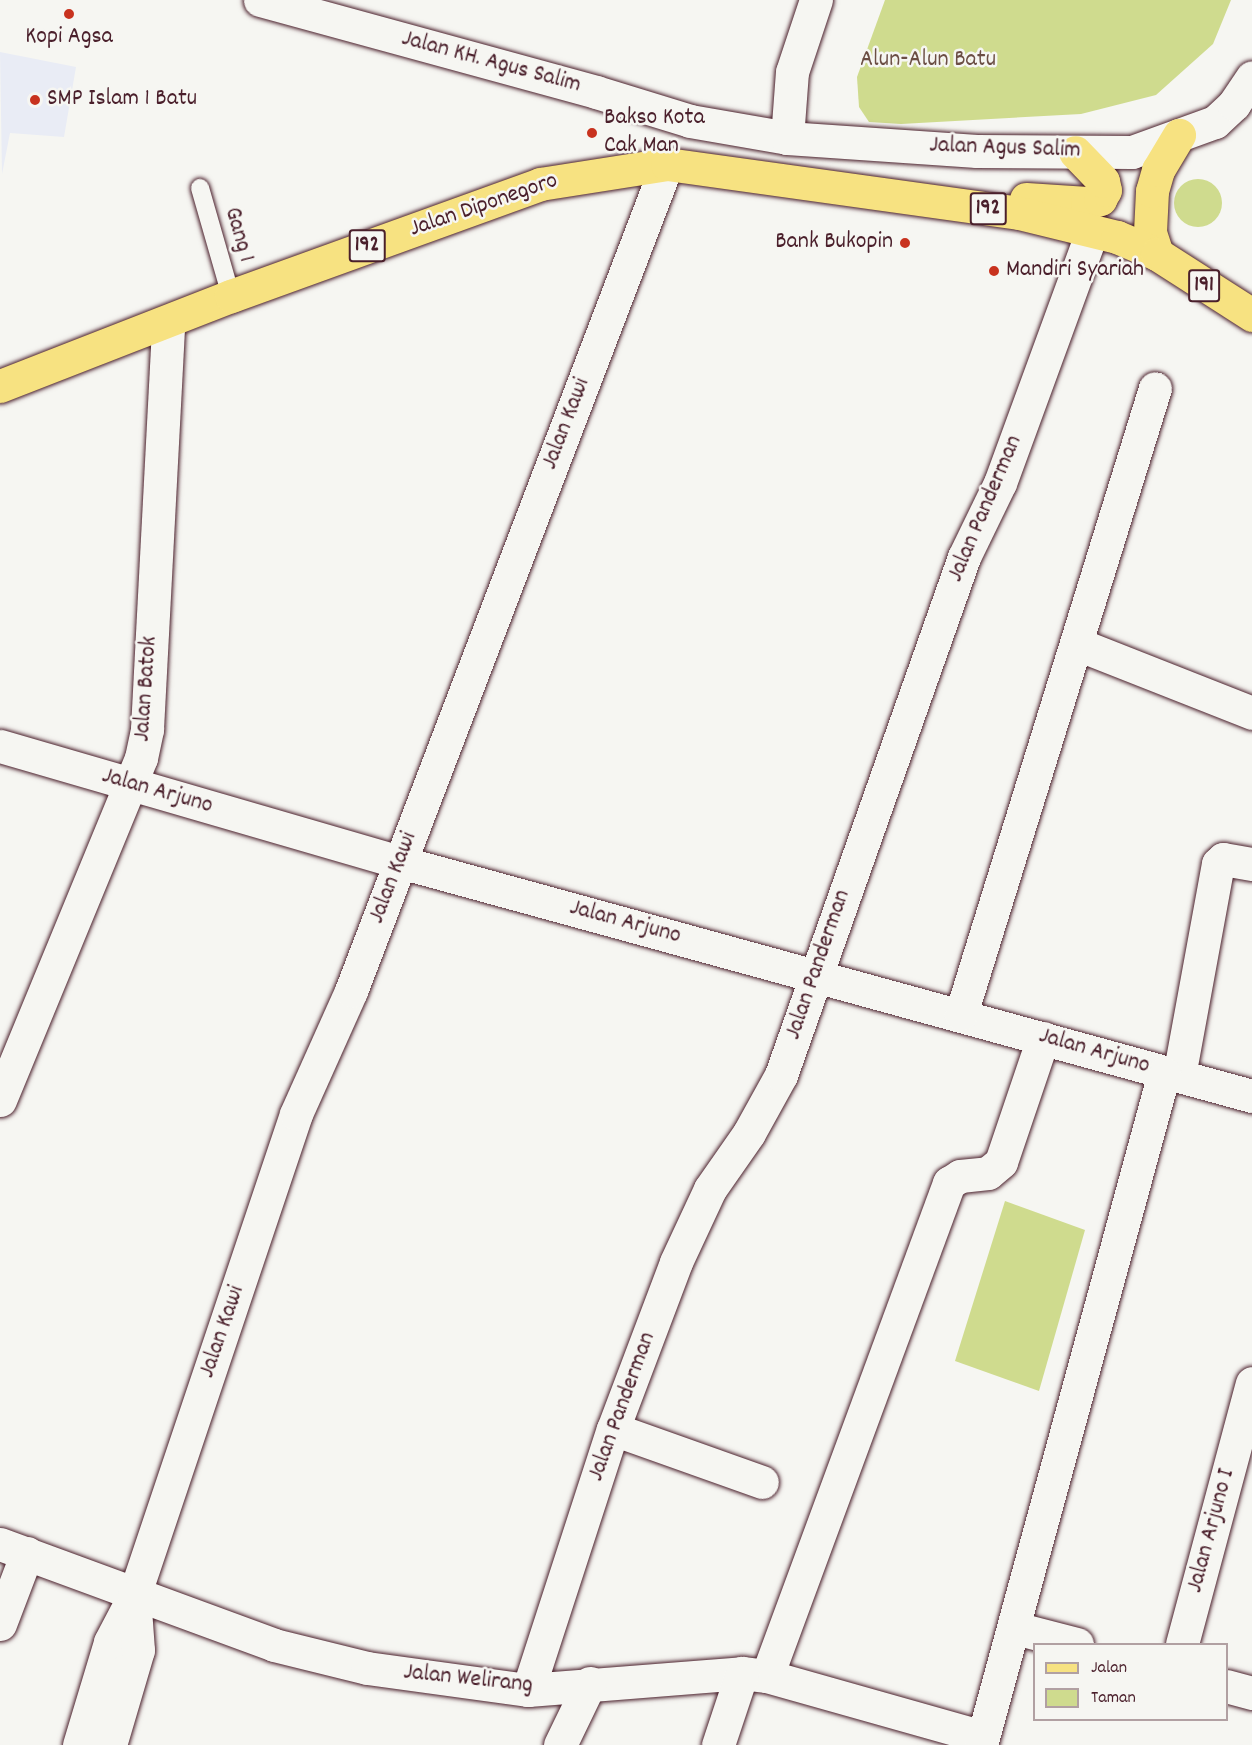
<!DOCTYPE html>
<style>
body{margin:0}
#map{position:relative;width:1252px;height:1745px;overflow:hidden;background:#f6f6f2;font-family:Dekko,sans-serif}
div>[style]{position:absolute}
.built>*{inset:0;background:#e9ecf5}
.green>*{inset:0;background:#cfdb8e}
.round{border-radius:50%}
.roads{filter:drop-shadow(0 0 2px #4a1f2b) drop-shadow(0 0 2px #4a1f2b)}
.lane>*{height:18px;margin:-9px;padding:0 9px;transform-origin:9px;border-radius:9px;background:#f6f6f2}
.street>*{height:33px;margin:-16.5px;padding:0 16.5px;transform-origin:16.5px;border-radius:16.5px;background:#f6f6f2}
.secondary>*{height:33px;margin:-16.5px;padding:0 16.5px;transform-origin:16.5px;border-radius:16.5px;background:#f6f6f2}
.primary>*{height:33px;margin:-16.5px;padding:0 16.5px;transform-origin:16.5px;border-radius:16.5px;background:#f7e281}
.dots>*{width:16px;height:16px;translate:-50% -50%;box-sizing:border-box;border:3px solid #f6f6f2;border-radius:50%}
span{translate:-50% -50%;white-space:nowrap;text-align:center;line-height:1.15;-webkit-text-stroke:5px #f6f6f2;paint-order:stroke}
.shield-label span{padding:2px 4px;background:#f6f6f2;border:2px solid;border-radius:4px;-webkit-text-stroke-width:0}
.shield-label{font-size:22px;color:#4a1f2b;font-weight:700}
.poi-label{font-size:24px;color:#4a1f2b}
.left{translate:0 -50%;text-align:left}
.right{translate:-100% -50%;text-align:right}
.park-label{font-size:24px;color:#6b4e44}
.street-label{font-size:24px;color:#4a1f2b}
.legend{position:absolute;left:1033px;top:1643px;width:195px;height:78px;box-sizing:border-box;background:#f6f6f2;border:2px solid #b1a0a2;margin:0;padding:8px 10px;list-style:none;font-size:18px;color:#4a1f2b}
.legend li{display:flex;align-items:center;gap:12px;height:30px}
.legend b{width:30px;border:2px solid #b1a0a2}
</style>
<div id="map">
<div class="built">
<div style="clip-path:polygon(0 52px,76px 67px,64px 137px,10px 133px,2px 174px)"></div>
</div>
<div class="green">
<div style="clip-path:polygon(885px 0,1231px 0,1213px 44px,1156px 95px,1081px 114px,901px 124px,869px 122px,859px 107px,857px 77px)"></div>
<div class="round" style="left:1174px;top:179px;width:48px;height:48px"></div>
<div style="clip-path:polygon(1005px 1201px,1085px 1230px,1039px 1391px,955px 1361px)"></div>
</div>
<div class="roads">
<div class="lane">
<div style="left:200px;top:188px;width:112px;rotate:74deg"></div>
</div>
<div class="street">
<div style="left:787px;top:138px;width:66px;rotate:-85.7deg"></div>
<div style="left:792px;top:72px;width:76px;rotate:-71.6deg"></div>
<div style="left:1077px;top:644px;width:188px;rotate:21.5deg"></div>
<div style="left:0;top:746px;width:416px;rotate:16.2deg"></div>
<div style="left:400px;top:862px;width:884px;rotate:15.36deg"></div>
<div style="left:961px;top:1014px;width:655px;rotate:-72.78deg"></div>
<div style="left:1179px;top:1076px;width:216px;rotate:-79.6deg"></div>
<div style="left:1218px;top:864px;width:7px;rotate:-45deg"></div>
<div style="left:1223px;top:859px;width:29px;rotate:10deg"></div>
<div style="left:0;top:1100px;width:370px;rotate:-67.6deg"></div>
<div style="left:141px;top:758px;width:30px;rotate:-78deg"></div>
<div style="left:147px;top:729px;width:408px;rotate:-87deg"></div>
<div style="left:613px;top:1429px;width:158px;rotate:19.6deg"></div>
<div style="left:0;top:1544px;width:292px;rotate:20.2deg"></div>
<div style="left:274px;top:1645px;width:96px;rotate:13.9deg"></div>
<div style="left:367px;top:1668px;width:162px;rotate:7.8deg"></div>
<div style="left:528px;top:1690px;width:215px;rotate:-4.5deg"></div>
<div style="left:742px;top:1673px;width:25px;rotate:7deg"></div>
<div style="left:767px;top:1676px;width:224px;rotate:15.8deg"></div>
<div style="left:0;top:1624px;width:76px;rotate:-69.2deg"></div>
<div style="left:1015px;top:1628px;width:64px;rotate:14.5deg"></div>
<div style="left:1182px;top:1644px;width:270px;rotate:-75deg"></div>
<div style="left:767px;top:1676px;width:526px;rotate:-69.74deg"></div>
<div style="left:949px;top:1183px;width:13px;rotate:-32deg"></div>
<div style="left:960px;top:1176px;width:28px;rotate:-6deg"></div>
<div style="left:988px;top:1173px;width:17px;rotate:-40deg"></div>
<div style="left:1001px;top:1162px;width:131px;rotate:-71.3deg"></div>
<div style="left:1226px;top:1686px;width:27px;rotate:15deg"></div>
<div style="left:528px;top:1690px;width:274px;rotate:-72deg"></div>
<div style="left:613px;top:1429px;width:178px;rotate:-69.3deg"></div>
<div style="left:676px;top:1262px;width:81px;rotate:-65deg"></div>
<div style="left:710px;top:1189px;width:68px;rotate:-55.1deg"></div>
<div style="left:749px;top:1133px;width:66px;rotate:-61.1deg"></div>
<div style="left:781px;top:1075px;width:549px;rotate:-70.54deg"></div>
<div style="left:964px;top:557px;width:82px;rotate:-64.1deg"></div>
<div style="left:1000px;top:483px;width:268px;rotate:-69.9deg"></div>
<div style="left:79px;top:1745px;width:108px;rotate:-73.2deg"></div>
<div style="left:110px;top:1642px;width:52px;rotate:-62.4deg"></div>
<div style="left:134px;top:1596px;width:508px;rotate:-71.42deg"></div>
<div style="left:296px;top:1114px;width:135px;rotate:-65.9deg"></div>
<div style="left:351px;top:991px;width:885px;rotate:-69.09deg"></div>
<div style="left:110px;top:1745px;width:99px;rotate:-73.6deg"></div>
<div style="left:138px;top:1650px;width:54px;rotate:-94.2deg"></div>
<div style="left:560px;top:1745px;width:69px;rotate:-64.2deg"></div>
<div style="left:718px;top:1745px;width:76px;rotate:-71.6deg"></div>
<div style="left:981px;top:1745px;width:696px;rotate:-74.77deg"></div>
</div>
<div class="secondary">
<div style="left:260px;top:0;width:348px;rotate:15.3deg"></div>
<div style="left:596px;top:92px;width:98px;rotate:17.1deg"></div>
<div style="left:690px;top:121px;width:98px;rotate:9.9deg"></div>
<div style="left:787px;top:138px;width:190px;rotate:3.9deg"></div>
<div style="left:977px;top:151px;width:155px;rotate:0.4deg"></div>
<div style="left:1132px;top:152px;width:88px;rotate:-19.9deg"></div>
<div style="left:1215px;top:122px;width:26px;rotate:-43deg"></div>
<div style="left:1234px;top:104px;width:32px;rotate:-56deg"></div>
</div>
<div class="primary">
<div style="left:1026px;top:199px;width:61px;rotate:3.8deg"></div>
<div style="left:1087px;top:203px;width:14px;rotate:-17deg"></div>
<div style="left:1100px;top:199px;width:10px;rotate:-61deg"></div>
<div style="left:1105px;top:190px;width:9px;rotate:-103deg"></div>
<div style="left:1103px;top:181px;width:40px;rotate:-134deg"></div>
<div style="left:1157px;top:254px;width:23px;rotate:-108deg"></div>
<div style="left:1150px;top:232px;width:41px;rotate:-87.2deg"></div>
<div style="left:1152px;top:191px;width:22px;rotate:-74deg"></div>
<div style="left:1158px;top:170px;width:41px;rotate:-59deg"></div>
<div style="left:0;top:386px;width:248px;rotate:-21.3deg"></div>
<div style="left:231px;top:296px;width:329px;rotate:-19.9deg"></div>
<div style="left:540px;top:184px;width:129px;rotate:-8.9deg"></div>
<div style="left:667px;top:164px;width:355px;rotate:7.9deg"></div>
<div style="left:1019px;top:213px;width:101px;rotate:13.8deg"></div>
<div style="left:1117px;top:237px;width:43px;rotate:23deg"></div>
<div style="left:1157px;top:254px;width:113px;rotate:32.7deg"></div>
</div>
</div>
<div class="dots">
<div style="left:69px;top:14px;background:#c8321e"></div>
<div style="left:35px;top:100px;background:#c8321e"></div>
<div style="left:592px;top:133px;background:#c8321e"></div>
<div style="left:905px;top:243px;background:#c8321e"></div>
<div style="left:994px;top:271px;background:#c8321e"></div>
</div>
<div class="shield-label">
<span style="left:988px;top:209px">192</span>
<span style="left:367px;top:246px">192</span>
<span style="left:1204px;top:286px">191</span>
</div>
<div class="poi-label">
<span style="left:69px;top:38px">Kopi Agsa</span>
<span class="left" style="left:47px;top:100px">SMP Islam 1 Batu</span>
<span class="left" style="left:604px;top:133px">Bakso Kota<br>Cak Man</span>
<span class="right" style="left:893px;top:243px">Bank Bukopin</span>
<span class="left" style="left:1006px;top:271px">Mandiri Syariah</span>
</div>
<div class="park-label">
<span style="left:928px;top:61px">Alun-Alun Batu</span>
</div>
<div class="street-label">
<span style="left:491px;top:63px;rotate:15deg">Jalan KH. Agus Salim</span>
<span style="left:1005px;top:149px;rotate:2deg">Jalan Agus Salim</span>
<span style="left:484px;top:206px;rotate:-19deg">Jalan Diponegoro</span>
<span style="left:238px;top:235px;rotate:74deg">Gang 1</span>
<span style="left:567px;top:424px;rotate:-69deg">Jalan Kawi</span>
<span style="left:986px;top:509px;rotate:-67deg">Jalan Panderman</span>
<span style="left:147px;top:689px;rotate:-86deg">Jalan Batok</span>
<span style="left:157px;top:792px;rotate:16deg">Jalan Arjuno</span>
<span style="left:394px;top:878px;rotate:-69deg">Jalan Kawi</span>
<span style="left:625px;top:923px;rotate:15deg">Jalan Arjuno</span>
<span style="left:819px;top:965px;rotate:-71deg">Jalan Panderman</span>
<span style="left:1094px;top:1052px;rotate:16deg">Jalan Arjuno</span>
<span style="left:223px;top:1332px;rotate:-71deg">Jalan Kawi</span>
<span style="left:623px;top:1407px;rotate:-70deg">Jalan Panderman</span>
<span style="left:1212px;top:1531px;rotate:-75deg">Jalan Arjuno I</span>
<span style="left:468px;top:1680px;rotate:6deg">Jalan Welirang</span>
</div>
<ul class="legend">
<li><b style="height:8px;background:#f7e281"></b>Jalan</li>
<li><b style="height:16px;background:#cfdb8e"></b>Taman</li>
</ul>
</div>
